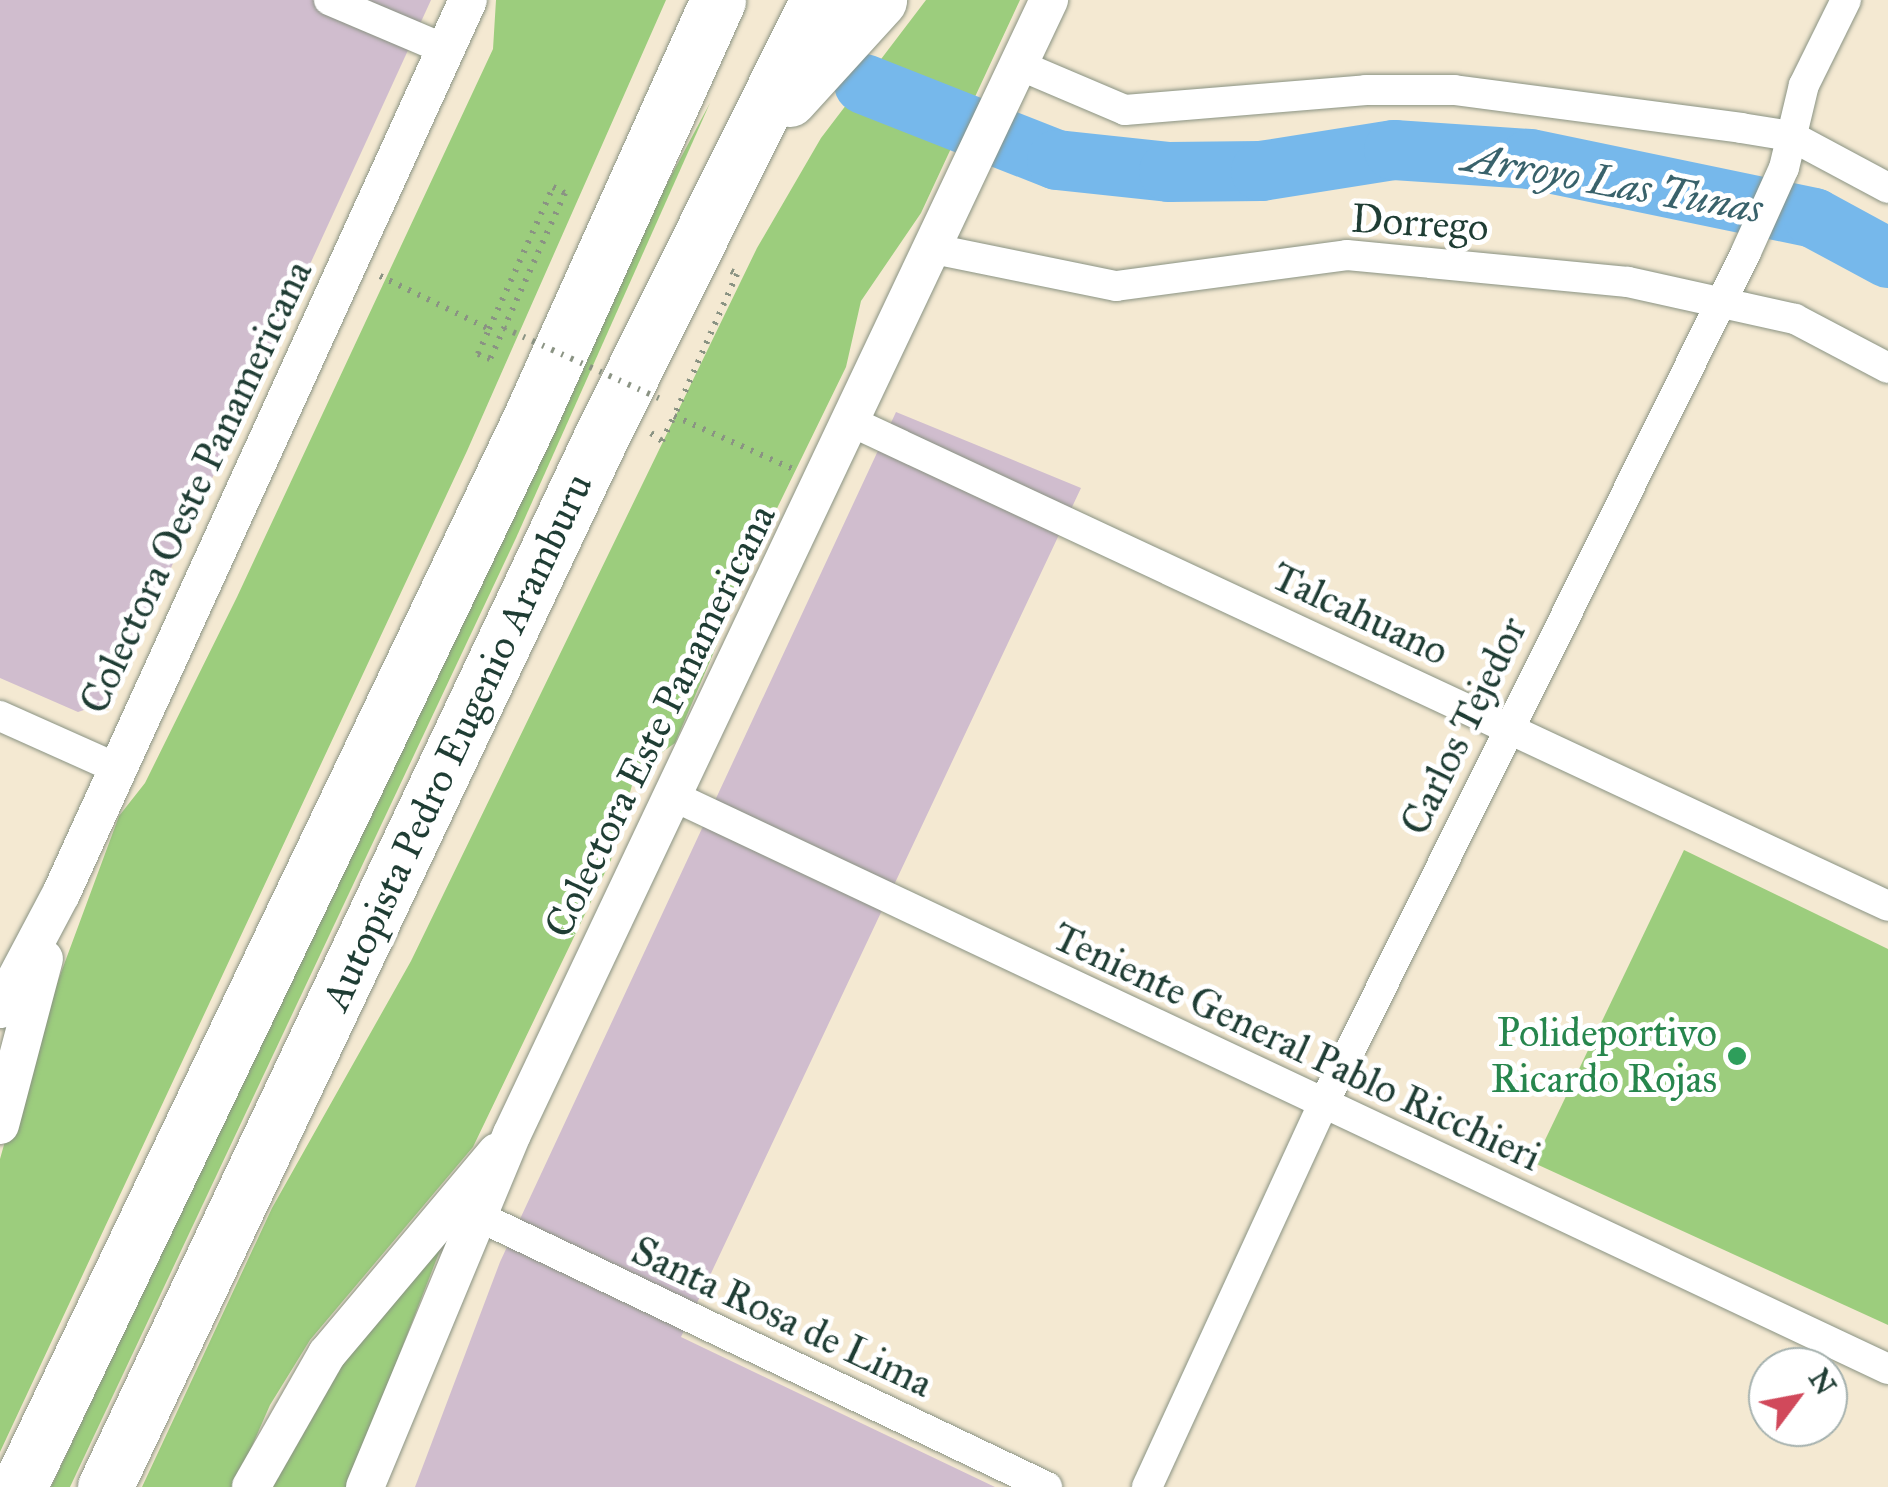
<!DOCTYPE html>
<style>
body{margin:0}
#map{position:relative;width:1888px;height:1487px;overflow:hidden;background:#f4e9d2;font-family:"IM FELL Great Primer",serif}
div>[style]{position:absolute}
.industrial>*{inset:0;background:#d0bdce}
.green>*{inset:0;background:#9ccd7d}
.river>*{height:60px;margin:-30px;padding:0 30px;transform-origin:30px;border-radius:30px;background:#76b8eb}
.path>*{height:6px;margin-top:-3px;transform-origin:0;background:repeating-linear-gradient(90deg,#8a9383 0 2.5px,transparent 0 10.5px)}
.roads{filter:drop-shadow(0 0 2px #8a9383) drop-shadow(0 0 2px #8a9383)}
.minor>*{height:30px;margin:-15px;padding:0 15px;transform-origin:15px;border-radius:15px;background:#fff}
.tertiary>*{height:38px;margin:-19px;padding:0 19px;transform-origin:19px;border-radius:19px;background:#fff}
.motorway>*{height:55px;margin:-27.5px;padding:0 27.5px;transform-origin:27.5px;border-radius:27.5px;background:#fff}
.path-bridge>*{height:6px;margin-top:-3px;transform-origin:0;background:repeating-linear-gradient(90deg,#8a9383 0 2.5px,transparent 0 10.5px)}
.dots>*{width:28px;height:28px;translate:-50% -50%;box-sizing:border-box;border:5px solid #fff;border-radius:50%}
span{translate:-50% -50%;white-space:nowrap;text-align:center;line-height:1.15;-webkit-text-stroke:10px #fff;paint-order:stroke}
.street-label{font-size:40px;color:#1f3d34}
.leisure-label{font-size:40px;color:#27864d}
.right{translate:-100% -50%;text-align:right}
.water-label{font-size:42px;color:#39626b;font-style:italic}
.north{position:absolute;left:1748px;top:1347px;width:100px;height:100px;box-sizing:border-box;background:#fff;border:2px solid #a5b1ae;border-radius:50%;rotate:58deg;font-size:28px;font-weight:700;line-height:40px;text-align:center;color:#1f3d34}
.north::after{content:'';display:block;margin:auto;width:35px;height:45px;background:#d1495b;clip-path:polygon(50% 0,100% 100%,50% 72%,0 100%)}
</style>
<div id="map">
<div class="industrial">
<div style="clip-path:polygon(0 0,431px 0,110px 701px,78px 712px,0 678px)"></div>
<div style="clip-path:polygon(896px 412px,1081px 488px,681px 1337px,995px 1487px,415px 1487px,500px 1262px)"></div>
</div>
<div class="green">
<div style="clip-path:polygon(496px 0,666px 0,467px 451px,0 1452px,0 1159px,25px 1070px,119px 816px,145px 783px,237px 597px,493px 49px)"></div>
<div style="clip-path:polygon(926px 0,1020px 0,921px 213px,861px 301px,846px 367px,763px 537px,675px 743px,636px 771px,611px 860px,473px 1147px,310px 1340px,270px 1405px,234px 1487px,142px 1487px,272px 1208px,411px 961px,757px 248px,821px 138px)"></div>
<div style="clip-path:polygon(710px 103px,516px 538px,70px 1487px,51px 1487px,655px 206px)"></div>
<div style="clip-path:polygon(1684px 850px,1888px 949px,1888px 1325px,1534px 1163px)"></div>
<div style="clip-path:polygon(444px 1240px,348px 1487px,270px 1487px,344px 1355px)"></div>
</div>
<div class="river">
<div style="left:864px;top:84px;width:207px;rotate:21.5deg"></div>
<div style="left:1057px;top:160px;width:113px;rotate:6.1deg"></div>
<div style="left:1169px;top:172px;width:92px;rotate:-0.6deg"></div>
<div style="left:1261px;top:171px;width:135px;rotate:-9deg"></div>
<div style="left:1394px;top:150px;width:136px;rotate:3.8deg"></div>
<div style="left:1530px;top:159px;width:290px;rotate:11.7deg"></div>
<div style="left:1814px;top:218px;width:84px;rotate:28.4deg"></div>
</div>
<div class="path">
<div style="left:731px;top:271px;width:7px;rotate:27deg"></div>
<div style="left:737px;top:274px;width:155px;rotate:113.9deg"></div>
<div style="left:674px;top:416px;width:130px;rotate:24deg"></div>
<div style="left:380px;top:276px;width:121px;rotate:25.9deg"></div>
<div style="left:489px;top:329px;width:156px;rotate:-65.7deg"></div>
<div style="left:553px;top:187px;width:13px;rotate:27deg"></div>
<div style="left:565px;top:193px;width:182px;rotate:114.3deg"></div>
<div style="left:490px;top:359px;width:13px;rotate:-157deg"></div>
<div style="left:478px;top:354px;width:27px;rotate:-66deg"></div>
<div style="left:651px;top:433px;width:14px;rotate:36deg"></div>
<div style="left:662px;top:441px;width:28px;rotate:-64deg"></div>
</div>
<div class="roads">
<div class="minor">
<div style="left:329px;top:0;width:128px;rotate:23deg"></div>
<div style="left:1019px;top:65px;width:115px;rotate:23deg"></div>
<div style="left:1125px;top:110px;width:242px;rotate:-4.7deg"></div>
<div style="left:1366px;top:90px;width:88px"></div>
<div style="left:1454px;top:90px;width:290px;rotate:7.5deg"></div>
<div style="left:1741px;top:128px;width:51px;rotate:9.1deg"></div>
<div style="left:1791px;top:136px;width:110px;rotate:28.2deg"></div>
<div style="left:934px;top:249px;width:186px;rotate:11.5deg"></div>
<div style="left:1116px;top:286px;width:233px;rotate:-7.6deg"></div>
<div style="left:1347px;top:255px;width:282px;rotate:5.5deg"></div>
<div style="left:1628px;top:282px;width:171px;rotate:12.5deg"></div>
<div style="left:1795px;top:319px;width:105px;rotate:27.8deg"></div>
<div style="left:852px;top:422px;width:1143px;rotate:25.04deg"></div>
<div style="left:0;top:716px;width:127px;rotate:24.1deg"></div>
<div style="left:673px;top:796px;width:1343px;rotate:25.25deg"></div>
<div style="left:482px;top:1218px;width:626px;rotate:25.46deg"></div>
<div style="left:1147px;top:1487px;width:421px;rotate:-65.3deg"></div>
<div style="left:1323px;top:1105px;width:952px;rotate:-63.62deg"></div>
<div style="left:1746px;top:252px;width:92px;rotate:-65.7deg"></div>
<div style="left:1784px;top:168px;width:85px;rotate:-76.5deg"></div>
<div style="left:1804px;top:85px;width:95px;rotate:-63.7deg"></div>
</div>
<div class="tertiary">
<div style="left:0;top:1009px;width:130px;rotate:-62.1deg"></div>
<div style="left:61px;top:894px;width:982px;rotate:-65.52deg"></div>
<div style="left:0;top:1125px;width:172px;rotate:-75.2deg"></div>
<div style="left:251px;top:1487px;width:153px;rotate:-60.3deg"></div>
<div style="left:327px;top:1354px;width:264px;rotate:-49.9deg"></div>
<div style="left:365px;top:1487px;width:382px;rotate:-67.4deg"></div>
<div style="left:512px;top:1134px;width:1255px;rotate:-64.66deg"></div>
</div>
<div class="motorway">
<div style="left:789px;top:99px;width:134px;rotate:-47.7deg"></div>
<div style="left:19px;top:1487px;width:1182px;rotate:-64.43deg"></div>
<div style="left:529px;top:421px;width:461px;rotate:-65.8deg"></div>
<div style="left:105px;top:1487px;width:1163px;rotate:-64.71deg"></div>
<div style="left:602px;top:435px;width:486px;rotate:-63.6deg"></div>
</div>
</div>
<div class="path-bridge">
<div style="left:504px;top:328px;width:177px;rotate:24.4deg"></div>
</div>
<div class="dots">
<div style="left:1737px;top:1056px;background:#2e9e5b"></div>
</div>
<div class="street-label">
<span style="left:1420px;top:223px;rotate:4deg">Dorrego</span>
<span style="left:196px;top:487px;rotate:-65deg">Colectora Oeste Panamericana</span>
<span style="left:1360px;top:614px;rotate:25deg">Talcahuano</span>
<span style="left:660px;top:721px;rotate:-64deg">Colectora Este Panamericana</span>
<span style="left:1464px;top:726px;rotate:-64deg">Carlos Tejedor</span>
<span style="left:457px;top:742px;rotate:-65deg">Autopista Pedro Eugenio Aramburu</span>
<span style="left:1297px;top:1047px;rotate:25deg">Teniente General Pablo Ricchieri</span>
<span style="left:782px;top:1317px;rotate:25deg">Santa Rosa de Lima</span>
</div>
<div class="leisure-label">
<span class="right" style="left:1717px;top:1056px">Polideportivo<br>Ricardo Rojas</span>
</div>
<div class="water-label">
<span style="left:1613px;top:183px;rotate:10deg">Arroyo Las Tunas</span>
</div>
<div class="north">N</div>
</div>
